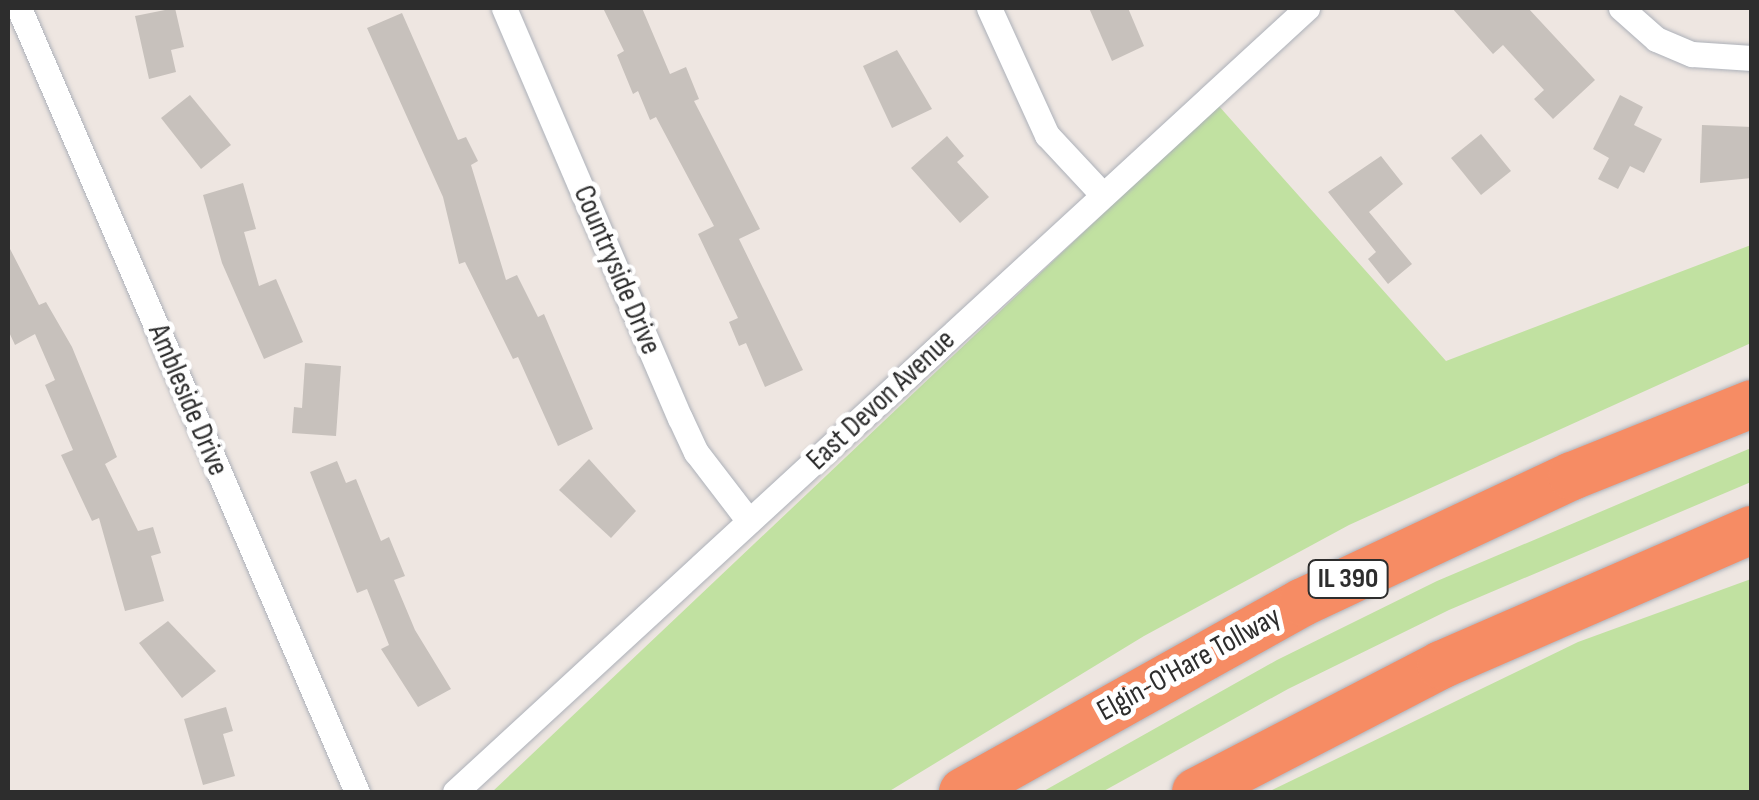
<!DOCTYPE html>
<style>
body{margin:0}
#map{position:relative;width:1759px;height:800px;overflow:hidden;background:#eee6e1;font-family:"Sofia Sans Condensed",sans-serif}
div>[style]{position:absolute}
.green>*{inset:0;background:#c1e1a1}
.building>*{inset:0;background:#c7c1bc}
.roads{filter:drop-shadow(0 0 2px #adb1b9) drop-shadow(0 0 2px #adb1b9)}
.street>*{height:25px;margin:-12.5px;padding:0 12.5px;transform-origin:12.5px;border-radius:12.5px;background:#fff}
.highway>*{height:48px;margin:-24px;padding:0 24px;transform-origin:24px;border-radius:24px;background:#f68c64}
span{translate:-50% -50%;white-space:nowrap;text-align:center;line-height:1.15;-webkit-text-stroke:10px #fff;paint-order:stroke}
.shield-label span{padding:2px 8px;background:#fff;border:2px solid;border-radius:8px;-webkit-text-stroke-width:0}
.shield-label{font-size:28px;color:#2d2d2d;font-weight:700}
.street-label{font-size:30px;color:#2d2d2d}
.frame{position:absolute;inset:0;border:10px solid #2d2d2d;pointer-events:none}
</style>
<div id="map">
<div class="green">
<div style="clip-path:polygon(1218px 105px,1446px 361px,1751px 245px,1751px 343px,1349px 525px,1144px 636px,888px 792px,492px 792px)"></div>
<div style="clip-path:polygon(1751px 448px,1751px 482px,1449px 610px,1288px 689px,1102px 792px,1042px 792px,1277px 660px,1437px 581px)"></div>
<div style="clip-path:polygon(1751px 579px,1751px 792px,1268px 792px,1578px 642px)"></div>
</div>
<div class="building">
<div style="clip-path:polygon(175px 8px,184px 47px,171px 50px,176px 72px,149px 79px,135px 16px)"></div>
<div style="clip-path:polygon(603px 8px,642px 8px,670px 74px,686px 67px,699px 99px,694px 101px,760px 229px,739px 239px,803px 370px,765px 387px,746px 343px,739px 346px,729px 322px,738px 318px,698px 234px,714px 226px,656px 117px,650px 120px,638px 91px,633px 94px,617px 55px,624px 51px)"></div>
<div style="clip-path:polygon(1089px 8px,1128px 8px,1144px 46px,1112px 61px)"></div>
<div style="clip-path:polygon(1452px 8px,1528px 8px,1595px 80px,1553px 119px,1534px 99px,1544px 90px,1503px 45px,1493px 54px)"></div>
<div style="clip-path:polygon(402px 13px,458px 140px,466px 137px,478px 161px,471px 165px,506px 280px,517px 275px,538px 317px,544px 314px,593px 429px,558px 446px,518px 357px,513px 359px,465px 262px,459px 264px,443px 197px,367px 28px)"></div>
<div style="clip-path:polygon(897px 50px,932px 109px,892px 128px,863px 66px)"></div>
<div style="clip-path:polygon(190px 95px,231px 145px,201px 169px,161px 118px)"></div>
<div style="clip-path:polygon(1620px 95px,1643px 107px,1634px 125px,1662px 139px,1644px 173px,1630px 166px,1618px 189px,1598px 179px,1609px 158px,1593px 149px)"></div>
<div style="clip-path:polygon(1702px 125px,1752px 127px,1752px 178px,1700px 183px)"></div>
<div style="clip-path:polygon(1481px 134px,1511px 171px,1481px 195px,1451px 158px)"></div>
<div style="clip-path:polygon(947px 136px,964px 156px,957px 162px,989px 197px,960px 223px,911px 168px)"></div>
<div style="clip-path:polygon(1381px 156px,1403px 184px,1369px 212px,1412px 264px,1388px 284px,1368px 259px,1376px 252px,1328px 192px)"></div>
<div style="clip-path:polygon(243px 183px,256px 229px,244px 232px,259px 286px,276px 279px,303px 342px,264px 359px,222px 263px,203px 195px)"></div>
<div style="clip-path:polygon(8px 245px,39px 305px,46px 302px,72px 347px,117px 457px,105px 464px,138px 531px,153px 527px,161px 553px,151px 556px,164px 601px,125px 611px,99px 518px,92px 521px,61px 455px,73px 450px,45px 385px,55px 380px,35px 334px,15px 345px,8px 330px)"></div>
<div style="clip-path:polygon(305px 363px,341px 366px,336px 436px,292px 433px,294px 407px,302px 408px)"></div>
<div style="clip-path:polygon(589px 459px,636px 511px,611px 538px,559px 490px)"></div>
<div style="clip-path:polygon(337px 461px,346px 483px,356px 479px,381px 541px,389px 537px,405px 576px,394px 580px,415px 630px,451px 689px,418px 707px,381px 649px,389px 645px,367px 589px,357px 593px,310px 472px)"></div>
<div style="clip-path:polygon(168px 621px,216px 671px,182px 698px,139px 643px)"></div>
<div style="clip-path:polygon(226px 707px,233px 731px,223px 734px,235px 776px,203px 785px,184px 719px)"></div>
</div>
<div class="roads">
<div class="street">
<div style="left:19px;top:8px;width:854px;rotate:66.68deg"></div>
<div style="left:504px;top:8px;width:446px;rotate:66.8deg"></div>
<div style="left:680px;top:418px;width:38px;rotate:65deg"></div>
<div style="left:696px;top:452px;width:87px;rotate:52.5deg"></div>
<div style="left:989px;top:8px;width:140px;rotate:65.5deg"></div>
<div style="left:1047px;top:135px;width:82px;rotate:47deg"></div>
<div style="left:1621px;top:8px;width:47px;rotate:41.5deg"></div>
<div style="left:1656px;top:39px;width:39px;rotate:23deg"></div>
<div style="left:1692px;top:54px;width:60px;rotate:3.8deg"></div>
<div style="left:455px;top:792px;width:1158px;rotate:-42.62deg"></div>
</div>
<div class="highway">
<div style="left:963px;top:792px;width:389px;rotate:-29.2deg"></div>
<div style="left:1303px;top:602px;width:297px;rotate:-25.1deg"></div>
<div style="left:1572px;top:476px;width:194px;rotate:-21.8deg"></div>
<div style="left:1196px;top:792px;width:276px;rotate:-27.4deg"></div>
<div style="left:1441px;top:665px;width:339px;rotate:-23.5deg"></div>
</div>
</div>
<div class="shield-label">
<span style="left:1348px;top:579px">IL 390</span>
</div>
<div class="street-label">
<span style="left:617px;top:270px;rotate:67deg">Countryside Drive</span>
<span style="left:188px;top:400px;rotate:67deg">Ambleside Drive</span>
<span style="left:881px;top:400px;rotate:-43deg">East Devon Avenue</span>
<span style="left:1189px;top:664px;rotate:-29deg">Elgin-O'Hare Tollway</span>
</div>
<div class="frame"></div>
</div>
